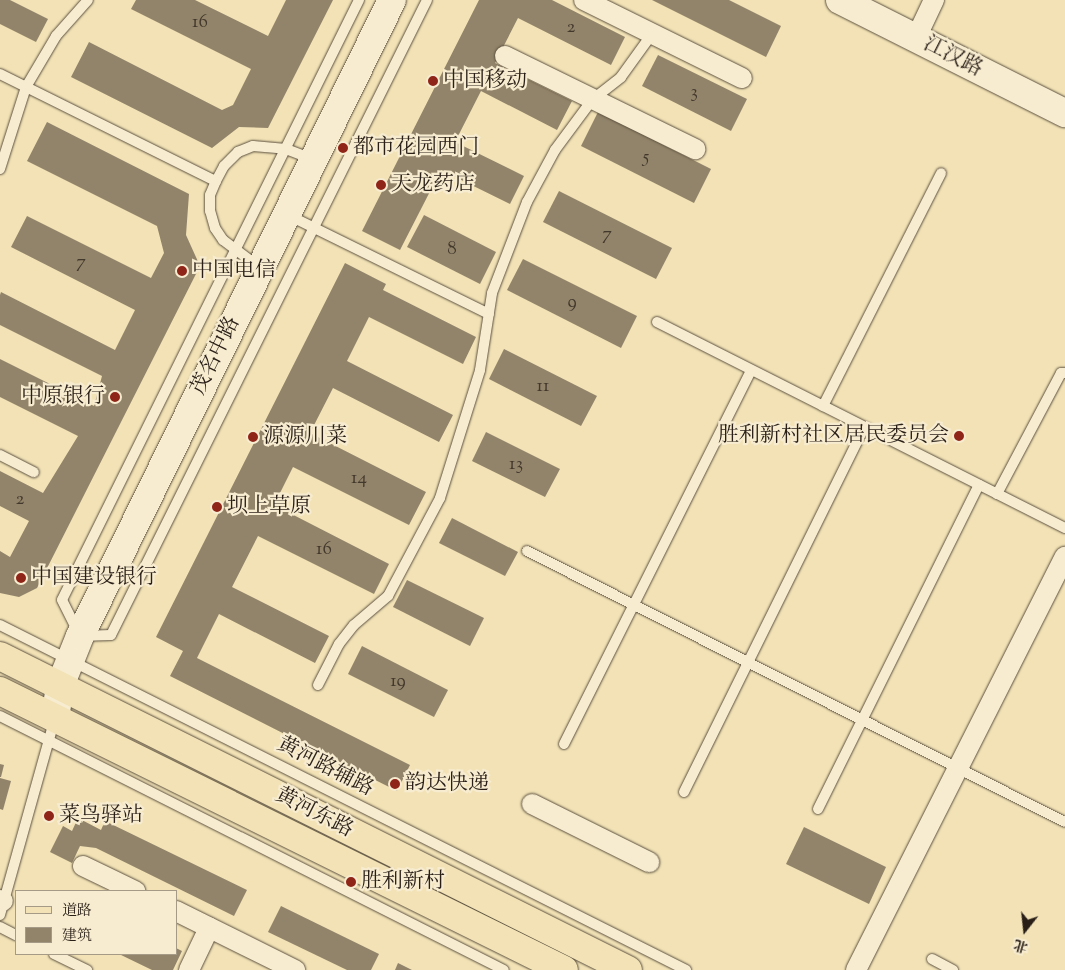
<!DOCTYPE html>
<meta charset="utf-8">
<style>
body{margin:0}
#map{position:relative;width:1065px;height:970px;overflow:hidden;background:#f2e2b6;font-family:"Sorts Mill Goudy","Noto Serif SC",serif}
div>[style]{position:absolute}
.building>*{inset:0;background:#92846a}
.roads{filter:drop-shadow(0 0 1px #5b503f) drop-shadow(0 0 1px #5b503f)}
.lane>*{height:10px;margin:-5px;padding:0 5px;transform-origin:5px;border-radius:5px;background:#f7ecd0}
.street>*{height:20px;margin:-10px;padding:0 10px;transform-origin:10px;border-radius:10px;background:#f7ecd0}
.secondary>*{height:28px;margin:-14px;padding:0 14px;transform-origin:14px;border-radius:14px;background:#f7ecd0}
.primary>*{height:28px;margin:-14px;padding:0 14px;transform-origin:14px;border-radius:14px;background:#f2e2b6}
.dots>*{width:14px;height:14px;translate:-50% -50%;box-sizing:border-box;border:2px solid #f7ecd0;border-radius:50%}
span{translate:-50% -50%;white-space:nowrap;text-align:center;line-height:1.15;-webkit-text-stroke:4.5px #f7ecd0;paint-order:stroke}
.number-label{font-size:19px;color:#43382c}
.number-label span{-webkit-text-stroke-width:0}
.street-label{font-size:21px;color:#291f17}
.poi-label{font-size:21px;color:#291f17}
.left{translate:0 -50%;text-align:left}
.right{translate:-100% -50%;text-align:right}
.legend{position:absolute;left:15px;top:890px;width:162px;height:65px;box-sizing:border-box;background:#f7ecd0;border:1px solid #a59a86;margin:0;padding:6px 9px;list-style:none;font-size:15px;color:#291f17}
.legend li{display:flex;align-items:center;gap:10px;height:25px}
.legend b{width:25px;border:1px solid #a59a86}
.north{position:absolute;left:1000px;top:905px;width:50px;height:50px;-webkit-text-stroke:4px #f7ecd0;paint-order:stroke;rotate:196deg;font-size:14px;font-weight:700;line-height:20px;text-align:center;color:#291f17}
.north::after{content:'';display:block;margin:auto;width:18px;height:22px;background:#291f17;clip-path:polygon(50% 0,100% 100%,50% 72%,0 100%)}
</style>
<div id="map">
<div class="building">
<div style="clip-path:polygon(0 0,10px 0,48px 19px,36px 42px,0 24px)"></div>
<div style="clip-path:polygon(136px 0,195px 0,268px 36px,286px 0,333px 0,268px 128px,239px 127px,212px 148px,71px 77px,89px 42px,222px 110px,233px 105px,251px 69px,131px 9px)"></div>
<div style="clip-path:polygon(479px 0,552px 0,625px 37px,611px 65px,518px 18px,495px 63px,572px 101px,557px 130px,481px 91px,455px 142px,524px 176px,510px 204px,441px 170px,400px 250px,362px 231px)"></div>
<div style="clip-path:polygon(652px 0,729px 0,781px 26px,766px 57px)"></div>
<div style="clip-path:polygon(658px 55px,747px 99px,731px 131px,642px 86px)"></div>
<div style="clip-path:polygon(598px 112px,711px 169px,694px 203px,581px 146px)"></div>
<div style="clip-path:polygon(47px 122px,189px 194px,186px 235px,200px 266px,37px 588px,19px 597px,0 593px,0 551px,10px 557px,29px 521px,0 506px,0 471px,43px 493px,78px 436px,0 397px,0 359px,94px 406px,102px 376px,0 325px,0 295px,1px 292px,115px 350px,135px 310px,11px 247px,27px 216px,151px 278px,164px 253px,157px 226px,27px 161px)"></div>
<div style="clip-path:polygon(559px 191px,672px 248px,656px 279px,543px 222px)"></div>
<div style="clip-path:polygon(424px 215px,496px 252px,480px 284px,407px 247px)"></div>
<div style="clip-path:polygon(523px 259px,637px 316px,621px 348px,507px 290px)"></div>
<div style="clip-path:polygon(345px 263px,386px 284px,383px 290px,476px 337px,463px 364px,369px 317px,347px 361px,453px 415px,439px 442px,333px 388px,310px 433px,426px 492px,409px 525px,293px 467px,274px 505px,389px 564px,374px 594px,258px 536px,232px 587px,329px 636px,315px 663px,219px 614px,197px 658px,410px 765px,397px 791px,170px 676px,183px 651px,156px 637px)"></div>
<div style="clip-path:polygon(504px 349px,597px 396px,581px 426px,489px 379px)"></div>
<div style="clip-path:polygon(486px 432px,560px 469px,545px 497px,472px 461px)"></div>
<div style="clip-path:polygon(452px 518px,518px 552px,505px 576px,439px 543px)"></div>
<div style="clip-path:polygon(407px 580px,484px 618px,470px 646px,393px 607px)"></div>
<div style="clip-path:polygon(362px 646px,448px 690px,434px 717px,348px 674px)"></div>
<div style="clip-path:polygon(0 764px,4px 765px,1px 777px,0 777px)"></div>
<div style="clip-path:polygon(0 778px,11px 781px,3px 810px,0 809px)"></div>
<div style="clip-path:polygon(78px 818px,101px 830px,105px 821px,247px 890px,234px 916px,96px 848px,80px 846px,72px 863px,50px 852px,63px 826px,72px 831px)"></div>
<div style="clip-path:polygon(804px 827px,886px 867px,869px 904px,786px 864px)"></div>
<div style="clip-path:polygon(281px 906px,379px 954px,371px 970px,347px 970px,268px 932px)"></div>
<div style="clip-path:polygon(176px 948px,182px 951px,173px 970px,152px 970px,119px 954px,176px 954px)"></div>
<div style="clip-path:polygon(398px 963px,412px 970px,395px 970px)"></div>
</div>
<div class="roads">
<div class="lane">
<div style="left:359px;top:0;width:669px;rotate:116.34deg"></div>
<div style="left:62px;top:600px;width:40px;rotate:63.4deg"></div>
<div style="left:80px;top:636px;width:31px;rotate:-2deg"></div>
<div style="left:111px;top:635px;width:709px;rotate:-63.54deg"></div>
<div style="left:0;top:74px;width:241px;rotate:26.4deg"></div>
<div style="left:0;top:169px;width:86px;rotate:-72.4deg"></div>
<div style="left:26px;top:87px;width:59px;rotate:-59.5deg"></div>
<div style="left:56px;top:36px;width:48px;rotate:-48.4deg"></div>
<div style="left:288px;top:215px;width:224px;rotate:26.2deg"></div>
<div style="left:259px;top:267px;width:45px;rotate:-143.1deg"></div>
<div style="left:223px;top:240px;width:14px;rotate:-124deg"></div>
<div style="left:215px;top:228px;width:18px;rotate:-106deg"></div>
<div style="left:210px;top:211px;width:16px;rotate:-90deg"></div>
<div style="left:210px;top:195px;width:15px;rotate:-67deg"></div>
<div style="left:216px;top:181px;width:17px;rotate:-62deg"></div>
<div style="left:224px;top:166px;width:20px;rotate:-45deg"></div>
<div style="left:238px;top:152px;width:16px;rotate:-22deg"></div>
<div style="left:253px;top:146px;width:33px;rotate:5deg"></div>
<div style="left:286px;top:149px;width:28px;rotate:21deg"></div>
<div style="left:657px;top:322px;width:457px;rotate:26.8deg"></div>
<div style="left:823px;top:406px;width:261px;rotate:-63.1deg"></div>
<div style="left:0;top:455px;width:38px;rotate:27deg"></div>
<div style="left:997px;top:494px;width:137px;rotate:-62.1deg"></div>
<div style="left:1061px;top:373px;width:4px"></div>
<div style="left:527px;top:551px;width:602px;rotate:26.74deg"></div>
<div style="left:0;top:625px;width:768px;rotate:26.7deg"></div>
<div style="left:318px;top:685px;width:46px;rotate:-62.9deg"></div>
<div style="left:339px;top:644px;width:24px;rotate:-52deg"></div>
<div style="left:354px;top:625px;width:45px;rotate:-40.5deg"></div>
<div style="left:388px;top:596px;width:111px;rotate:-62deg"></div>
<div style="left:440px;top:498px;width:134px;rotate:-72.6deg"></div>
<div style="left:480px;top:370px;width:78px;rotate:-81.1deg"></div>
<div style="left:492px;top:293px;width:97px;rotate:-69deg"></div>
<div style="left:527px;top:202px;width:59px;rotate:-61.7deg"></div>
<div style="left:555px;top:150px;width:62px;rotate:-53.5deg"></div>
<div style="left:592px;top:100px;width:37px;rotate:-38deg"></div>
<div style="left:621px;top:77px;width:53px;rotate:-54.2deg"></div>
<div style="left:0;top:716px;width:564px;rotate:26.75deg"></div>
<div style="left:564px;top:744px;width:418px;rotate:-63.4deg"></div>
<div style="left:684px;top:792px;width:407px;rotate:-63.7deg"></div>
<div style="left:818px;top:809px;width:362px;rotate:-63.6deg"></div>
<div style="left:0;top:915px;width:205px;rotate:-74.4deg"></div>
<div style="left:0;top:927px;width:18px;rotate:27deg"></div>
<div style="left:54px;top:954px;width:37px;rotate:26deg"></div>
<div style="left:932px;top:959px;width:24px;rotate:28deg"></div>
</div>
<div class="street">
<div style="left:584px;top:0;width:176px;rotate:26.3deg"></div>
<div style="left:916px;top:38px;width:42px;rotate:-64.7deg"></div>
<div style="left:505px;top:56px;width:212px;rotate:26.1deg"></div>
<div style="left:532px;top:804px;width:131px;rotate:26.4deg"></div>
<div style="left:83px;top:866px;width:58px;rotate:25.7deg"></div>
<div style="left:0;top:900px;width:3px;rotate:18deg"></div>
<div style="left:176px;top:911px;width:133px;rotate:26.4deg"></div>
<div style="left:189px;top:970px;width:47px;rotate:-64.5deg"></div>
<div style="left:856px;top:970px;width:463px;rotate:-63.2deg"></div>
</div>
<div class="secondary">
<div style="left:840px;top:0;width:252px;rotate:26.7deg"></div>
<div style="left:55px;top:718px;width:32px;rotate:-81deg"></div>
<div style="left:60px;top:686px;width:54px;rotate:-68.2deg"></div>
<div style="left:80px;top:636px;width:708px;rotate:-63.87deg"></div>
</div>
<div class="primary">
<div style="left:0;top:656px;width:702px;rotate:26.57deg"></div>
<div style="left:0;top:691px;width:629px;rotate:26.32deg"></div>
</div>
</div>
<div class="dots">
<div style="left:433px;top:81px;background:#8f2418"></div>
<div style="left:343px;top:148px;background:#8f2418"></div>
<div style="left:381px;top:185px;background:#8f2418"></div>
<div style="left:182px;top:271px;background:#8f2418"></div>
<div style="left:115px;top:397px;background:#8f2418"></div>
<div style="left:959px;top:436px;background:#8f2418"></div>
<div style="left:253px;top:437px;background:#8f2418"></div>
<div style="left:217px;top:507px;background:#8f2418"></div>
<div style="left:21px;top:578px;background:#8f2418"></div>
<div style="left:395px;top:784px;background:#8f2418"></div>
<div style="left:49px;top:816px;background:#8f2418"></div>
<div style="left:351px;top:882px;background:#8f2418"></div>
</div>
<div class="number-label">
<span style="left:200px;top:23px">16</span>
<span style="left:571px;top:28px">2</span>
<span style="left:694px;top:93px">3</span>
<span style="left:646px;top:158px">5</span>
<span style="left:607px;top:235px">7</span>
<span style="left:452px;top:250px">8</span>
<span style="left:81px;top:263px">7</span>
<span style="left:572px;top:303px">9</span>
<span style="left:543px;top:387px">11</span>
<span style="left:516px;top:465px">13</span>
<span style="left:359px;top:479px">14</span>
<span style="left:20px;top:500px">2</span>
<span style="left:324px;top:550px">16</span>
<span style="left:398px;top:682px">19</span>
</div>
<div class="street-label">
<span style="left:953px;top:57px;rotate:27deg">江汉路</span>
<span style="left:216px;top:356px;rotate:-64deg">茂名中路</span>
<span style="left:325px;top:767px;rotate:27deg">黄河路辅路</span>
<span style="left:314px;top:813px;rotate:27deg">黄河东路</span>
</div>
<div class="poi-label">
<span class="left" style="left:443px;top:81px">中国移动</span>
<span class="left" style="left:353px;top:148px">都市花园西门</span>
<span class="left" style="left:391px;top:185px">天龙药店</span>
<span class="left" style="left:192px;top:271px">中国电信</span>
<span class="right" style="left:105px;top:397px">中原银行</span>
<span class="right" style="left:949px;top:436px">胜利新村社区居民委员会</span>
<span class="left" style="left:263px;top:437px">源源川菜</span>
<span class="left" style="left:227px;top:507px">坝上草原</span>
<span class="left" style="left:31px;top:578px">中国建设银行</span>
<span class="left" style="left:405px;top:784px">韵达快递</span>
<span class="left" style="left:59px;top:816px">菜鸟驿站</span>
<span class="left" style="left:361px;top:882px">胜利新村</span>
</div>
<ul class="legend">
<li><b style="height:6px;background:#f2e2b6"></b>道路</li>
<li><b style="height:14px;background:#92846a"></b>建筑</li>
</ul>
<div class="north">北</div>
</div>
